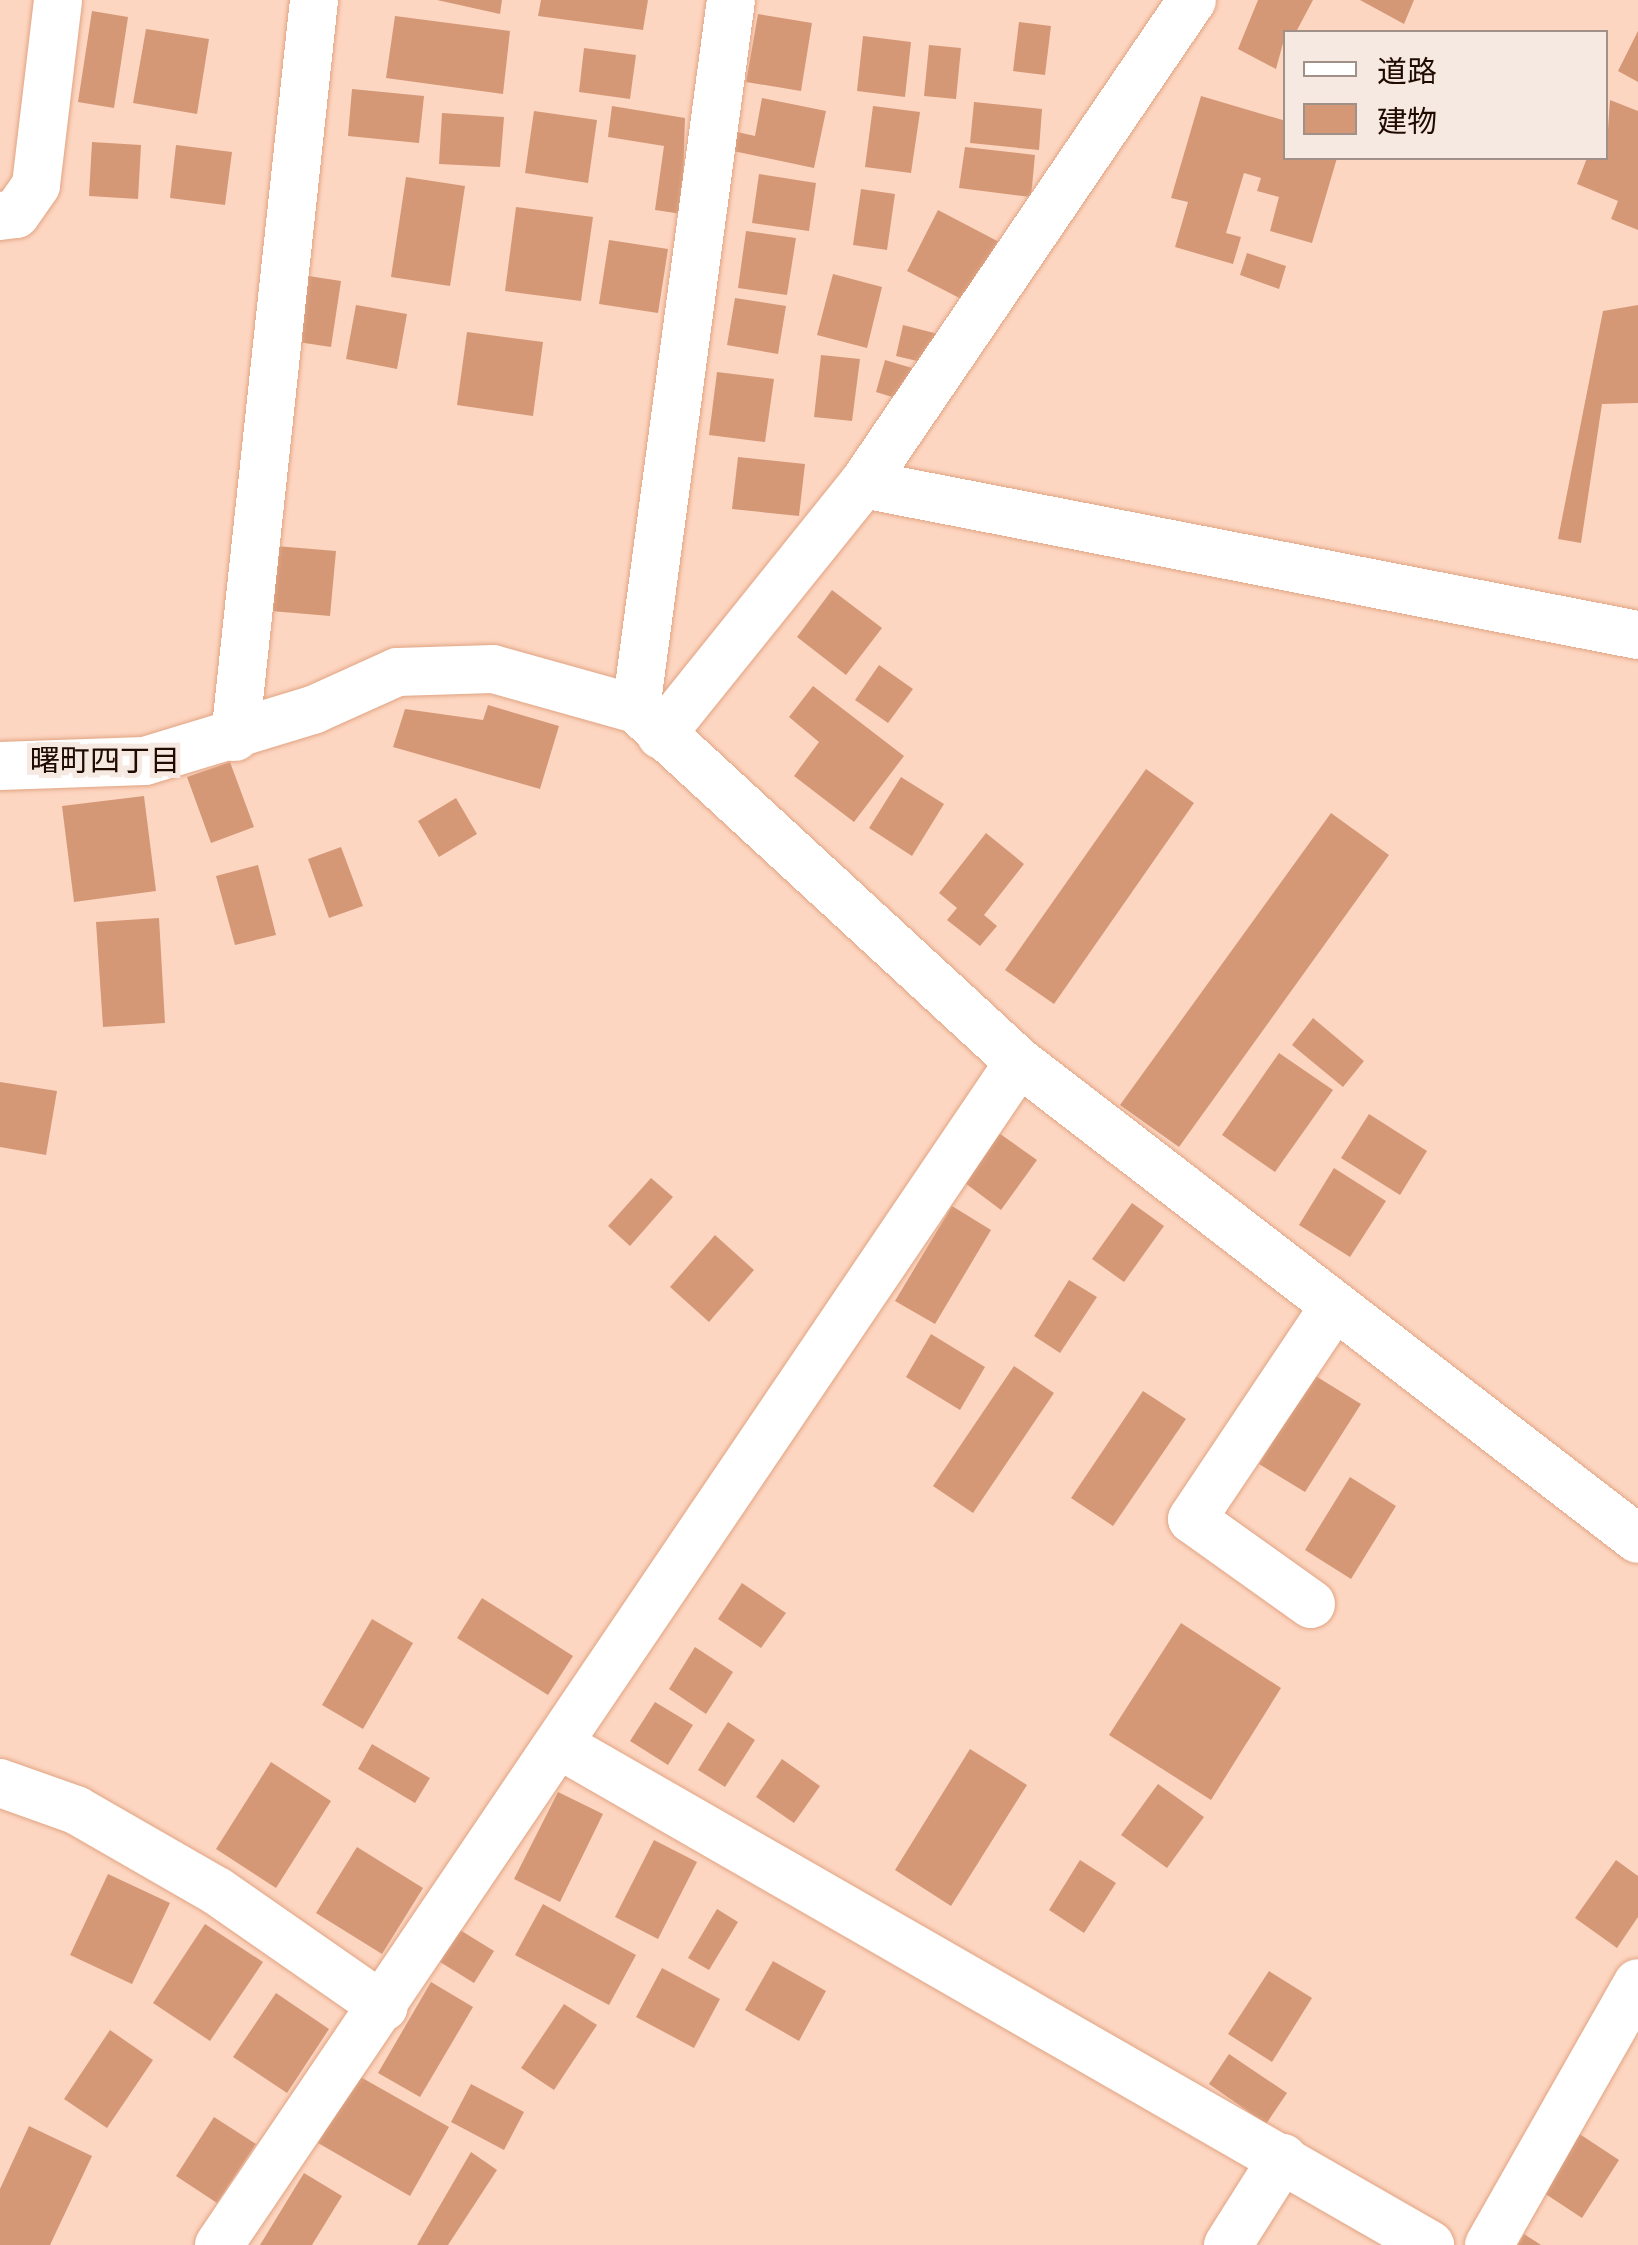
<!DOCTYPE html>
<meta charset="utf-8">
<style>
body{margin:0}
#map{position:relative;width:1638px;height:2245px;overflow:hidden;background:#fdd6c1;font-family:Raleway,"Noto Sans JP",sans-serif}
div>[style]{position:absolute}
.building>*{inset:0;background:#d49877}
.roads{filter:drop-shadow(0 0 2px #e1a483) drop-shadow(0 0 2px #e1a483)}
.minor>*{height:48px;margin:-24px;padding:0 24px;transform-origin:24px;border-radius:24px;background:#fff}
span{translate:-50% -50%;white-space:nowrap;text-align:center;line-height:1.15;-webkit-text-stroke:10px #f6e9e2;paint-order:stroke}
.neighbourhood-label{font-size:30px;color:#200b01}
.legend{position:absolute;left:1283px;top:30px;width:325px;height:130px;box-sizing:border-box;background:#f6e9e2;border:2px solid #a09088;margin:0;padding:12px 18px;list-style:none;font-size:30px;color:#200b01}
.legend li{display:flex;align-items:center;gap:20px;height:50px}
.legend b{width:50px;border:2px solid #a09088}
</style>
<div id="map">
<div class="building">
<div style="clip-path:polygon(437px 0,502px 0,500px 14px)"></div>
<div style="clip-path:polygon(541px 0,648px 0,643px 30px,538px 16px)"></div>
<div style="clip-path:polygon(1258px 0,1313px 0,1296px 32px,1286px 32px,1276px 69px,1238px 49px)"></div>
<div style="clip-path:polygon(1360px 0,1414px 0,1404px 24px)"></div>
<div style="clip-path:polygon(92px 11px,128px 17px,114px 108px,78px 102px)"></div>
<div style="clip-path:polygon(758px 14px,812px 23px,801px 91px,746px 82px)"></div>
<div style="clip-path:polygon(395px 16px,510px 31px,503px 94px,386px 78px)"></div>
<div style="clip-path:polygon(1019px 22px,1051px 26px,1045px 75px,1013px 71px)"></div>
<div style="clip-path:polygon(146px 29px,209px 39px,197px 114px,133px 103px)"></div>
<div style="clip-path:polygon(1638px 31px,1638px 82px,1618px 71px)"></div>
<div style="clip-path:polygon(863px 36px,911px 42px,905px 97px,857px 91px)"></div>
<div style="clip-path:polygon(929px 45px,961px 48px,956px 99px,924px 96px)"></div>
<div style="clip-path:polygon(584px 48px,636px 55px,630px 99px,579px 92px)"></div>
<div style="clip-path:polygon(352px 89px,424px 96px,419px 143px,348px 136px)"></div>
<div style="clip-path:polygon(1201px 96px,1286px 121px,1286px 158px,1337px 158px,1312px 243px,1270px 231px,1279px 197px,1257px 191px,1261px 178px,1244px 173px,1226px 233px,1241px 237px,1233px 264px,1175px 247px,1188px 202px,1171px 198px)"></div>
<div style="clip-path:polygon(762px 98px,826px 111px,814px 168px,733px 151px,737px 132px,755px 136px)"></div>
<div style="clip-path:polygon(1610px 100px,1638px 111px,1638px 230px,1611px 219px,1618px 201px,1577px 184px,1587px 158px,1606px 158px)"></div>
<div style="clip-path:polygon(974px 102px,1042px 109px,1039px 150px,970px 143px)"></div>
<div style="clip-path:polygon(612px 106px,685px 118px,682px 214px,655px 210px,664px 146px,608px 137px)"></div>
<div style="clip-path:polygon(873px 106px,920px 112px,911px 173px,865px 167px)"></div>
<div style="clip-path:polygon(534px 111px,597px 120px,588px 183px,525px 173px)"></div>
<div style="clip-path:polygon(442px 113px,504px 117px,500px 167px,439px 164px)"></div>
<div style="clip-path:polygon(92px 142px,141px 145px,138px 199px,89px 196px)"></div>
<div style="clip-path:polygon(176px 145px,232px 152px,225px 205px,170px 198px)"></div>
<div style="clip-path:polygon(965px 147px,1035px 155px,1031px 197px,959px 188px)"></div>
<div style="clip-path:polygon(759px 174px,816px 183px,809px 231px,752px 223px)"></div>
<div style="clip-path:polygon(406px 177px,465px 186px,450px 286px,391px 277px)"></div>
<div style="clip-path:polygon(861px 189px,895px 194px,887px 250px,853px 245px)"></div>
<div style="clip-path:polygon(516px 207px,593px 217px,581px 301px,505px 291px)"></div>
<div style="clip-path:polygon(938px 210px,1003px 244px,971px 304px,907px 271px)"></div>
<div style="clip-path:polygon(746px 231px,796px 238px,787px 295px,738px 288px)"></div>
<div style="clip-path:polygon(609px 240px,668px 249px,658px 313px,599px 304px)"></div>
<div style="clip-path:polygon(1247px 253px,1286px 266px,1279px 289px,1240px 275px)"></div>
<div style="clip-path:polygon(833px 274px,882px 287px,867px 348px,817px 335px)"></div>
<div style="clip-path:polygon(302px 275px,341px 281px,331px 347px,291px 341px)"></div>
<div style="clip-path:polygon(735px 298px,786px 306px,778px 354px,727px 345px)"></div>
<div style="clip-path:polygon(356px 305px,407px 314px,397px 369px,346px 359px)"></div>
<div style="clip-path:polygon(1638px 305px,1638px 403px,1602px 404px,1581px 543px,1558px 539px,1603px 311px)"></div>
<div style="clip-path:polygon(903px 325px,938px 334px,930px 364px,896px 356px)"></div>
<div style="clip-path:polygon(467px 332px,543px 342px,533px 416px,457px 405px)"></div>
<div style="clip-path:polygon(821px 355px,860px 359px,852px 421px,814px 417px)"></div>
<div style="clip-path:polygon(885px 360px,912px 368px,902px 400px,876px 392px)"></div>
<div style="clip-path:polygon(717px 372px,774px 379px,765px 442px,709px 435px)"></div>
<div style="clip-path:polygon(738px 457px,805px 464px,799px 516px,732px 509px)"></div>
<div style="clip-path:polygon(276px 546px,336px 551px,330px 616px,271px 611px)"></div>
<div style="clip-path:polygon(832px 590px,882px 628px,846px 675px,797px 637px)"></div>
<div style="clip-path:polygon(879px 665px,913px 689px,888px 723px,855px 700px)"></div>
<div style="clip-path:polygon(813px 686px,904px 756px,854px 822px,794px 776px,819px 742px,789px 717px)"></div>
<div style="clip-path:polygon(488px 705px,559px 726px,540px 789px,393px 747px,405px 709px,483px 720px)"></div>
<div style="clip-path:polygon(230px 762px,254px 827px,211px 843px,187px 777px)"></div>
<div style="clip-path:polygon(1146px 769px,1194px 803px,1054px 1004px,1005px 970px)"></div>
<div style="clip-path:polygon(901px 777px,944px 804px,912px 856px,869px 828px)"></div>
<div style="clip-path:polygon(144px 796px,156px 891px,74px 902px,62px 806px)"></div>
<div style="clip-path:polygon(456px 798px,477px 834px,439px 857px,418px 821px)"></div>
<div style="clip-path:polygon(1331px 813px,1389px 855px,1179px 1147px,1120px 1105px)"></div>
<div style="clip-path:polygon(986px 833px,1024px 864px,984px 915px,997px 926px,980px 946px,947px 920px,957px 908px,939px 893px)"></div>
<div style="clip-path:polygon(341px 847px,363px 906px,329px 918px,308px 859px)"></div>
<div style="clip-path:polygon(258px 865px,276px 935px,235px 945px,216px 876px)"></div>
<div style="clip-path:polygon(159px 918px,165px 1023px,103px 1027px,96px 922px)"></div>
<div style="clip-path:polygon(1313px 1018px,1364px 1061px,1343px 1087px,1292px 1045px)"></div>
<div style="clip-path:polygon(1279px 1053px,1333px 1090px,1275px 1172px,1222px 1135px)"></div>
<div style="clip-path:polygon(0 1082px,57px 1091px,46px 1155px,0 1147px)"></div>
<div style="clip-path:polygon(1369px 1114px,1427px 1151px,1400px 1195px,1341px 1158px)"></div>
<div style="clip-path:polygon(996px 1131px,1037px 1160px,1001px 1210px,961px 1180px)"></div>
<div style="clip-path:polygon(1334px 1168px,1386px 1201px,1350px 1257px,1299px 1225px)"></div>
<div style="clip-path:polygon(651px 1178px,673px 1197px,630px 1246px,608px 1226px)"></div>
<div style="clip-path:polygon(1132px 1203px,1164px 1226px,1124px 1282px,1092px 1259px)"></div>
<div style="clip-path:polygon(952px 1206px,991px 1230px,935px 1324px,895px 1301px)"></div>
<div style="clip-path:polygon(715px 1235px,754px 1270px,709px 1322px,670px 1287px)"></div>
<div style="clip-path:polygon(1069px 1280px,1097px 1297px,1060px 1353px,1034px 1336px)"></div>
<div style="clip-path:polygon(931px 1334px,985px 1367px,960px 1410px,906px 1377px)"></div>
<div style="clip-path:polygon(1014px 1366px,1054px 1393px,973px 1513px,933px 1486px)"></div>
<div style="clip-path:polygon(1314px 1375px,1361px 1404px,1305px 1492px,1259px 1464px)"></div>
<div style="clip-path:polygon(1143px 1391px,1186px 1419px,1113px 1526px,1071px 1498px)"></div>
<div style="clip-path:polygon(1350px 1477px,1396px 1506px,1351px 1579px,1305px 1550px)"></div>
<div style="clip-path:polygon(742px 1583px,786px 1613px,761px 1648px,718px 1619px)"></div>
<div style="clip-path:polygon(482px 1598px,573px 1656px,548px 1695px,457px 1638px)"></div>
<div style="clip-path:polygon(372px 1619px,413px 1643px,363px 1729px,322px 1705px)"></div>
<div style="clip-path:polygon(1181px 1623px,1281px 1688px,1211px 1800px,1109px 1735px)"></div>
<div style="clip-path:polygon(695px 1647px,733px 1672px,706px 1714px,669px 1689px)"></div>
<div style="clip-path:polygon(655px 1702px,693px 1725px,668px 1765px,630px 1741px)"></div>
<div style="clip-path:polygon(728px 1722px,755px 1740px,725px 1787px,698px 1770px)"></div>
<div style="clip-path:polygon(372px 1744px,430px 1778px,415px 1803px,358px 1769px)"></div>
<div style="clip-path:polygon(970px 1749px,1027px 1785px,951px 1906px,895px 1870px)"></div>
<div style="clip-path:polygon(782px 1759px,820px 1786px,794px 1823px,756px 1797px)"></div>
<div style="clip-path:polygon(271px 1762px,331px 1801px,276px 1888px,216px 1849px)"></div>
<div style="clip-path:polygon(1158px 1784px,1204px 1817px,1167px 1868px,1121px 1835px)"></div>
<div style="clip-path:polygon(558px 1792px,603px 1814px,560px 1902px,514px 1879px)"></div>
<div style="clip-path:polygon(654px 1840px,697px 1862px,658px 1939px,615px 1917px)"></div>
<div style="clip-path:polygon(357px 1847px,423px 1888px,382px 1954px,316px 1913px)"></div>
<div style="clip-path:polygon(1080px 1860px,1116px 1883px,1084px 1933px,1049px 1910px)"></div>
<div style="clip-path:polygon(1616px 1860px,1638px 1876px,1638px 1917px,1617px 1948px,1575px 1918px)"></div>
<div style="clip-path:polygon(108px 1874px,170px 1903px,132px 1984px,70px 1955px)"></div>
<div style="clip-path:polygon(543px 1904px,636px 1955px,609px 2005px,515px 1955px)"></div>
<div style="clip-path:polygon(717px 1909px,738px 1922px,709px 1970px,688px 1958px)"></div>
<div style="clip-path:polygon(205px 1924px,263px 1962px,210px 2041px,153px 2003px)"></div>
<div style="clip-path:polygon(460px 1930px,494px 1951px,474px 1983px,440px 1962px)"></div>
<div style="clip-path:polygon(773px 1961px,826px 1991px,799px 2041px,745px 2010px)"></div>
<div style="clip-path:polygon(662px 1968px,720px 1999px,694px 2048px,636px 2017px)"></div>
<div style="clip-path:polygon(1269px 1971px,1312px 1998px,1272px 2062px,1228px 2034px)"></div>
<div style="clip-path:polygon(431px 1982px,473px 2007px,420px 2097px,378px 2073px)"></div>
<div style="clip-path:polygon(276px 1993px,329px 2029px,287px 2093px,233px 2057px)"></div>
<div style="clip-path:polygon(564px 2004px,597px 2025px,554px 2090px,521px 2068px)"></div>
<div style="clip-path:polygon(110px 2030px,153px 2060px,107px 2128px,64px 2099px)"></div>
<div style="clip-path:polygon(1229px 2054px,1287px 2093px,1266px 2124px,1209px 2084px)"></div>
<div style="clip-path:polygon(357px 2075px,449px 2127px,410px 2196px,318px 2143px)"></div>
<div style="clip-path:polygon(471px 2084px,524px 2112px,504px 2150px,451px 2122px)"></div>
<div style="clip-path:polygon(214px 2117px,256px 2144px,217px 2203px,176px 2176px)"></div>
<div style="clip-path:polygon(29px 2126px,92px 2156px,50px 2245px,0 2245px,0 2189px)"></div>
<div style="clip-path:polygon(1575px 2131px,1619px 2160px,1582px 2218px,1538px 2189px)"></div>
<div style="clip-path:polygon(471px 2152px,497px 2170px,448px 2245px,417px 2245px)"></div>
<div style="clip-path:polygon(304px 2173px,342px 2196px,312px 2245px,260px 2245px)"></div>
<div style="clip-path:polygon(1524px 2234px,1541px 2245px,1518px 2245px)"></div>
</div>
<div class="roads">
<div class="minor">
<div style="left:0;top:216px;width:16px;rotate:-7deg"></div>
<div style="left:16px;top:214px;width:35px;rotate:-55deg"></div>
<div style="left:36px;top:185px;width:186px;rotate:-83.2deg"></div>
<div style="left:863px;top:484px;width:790px;rotate:11.03deg"></div>
<div style="left:636px;top:709px;width:715px;rotate:-82.37deg"></div>
<div style="left:661px;top:735px;width:322px;rotate:-51.2deg"></div>
<div style="left:863px;top:484px;width:585px;rotate:-55.79deg"></div>
<div style="left:235px;top:737px;width:741px;rotate:-83.88deg"></div>
<div style="left:0;top:766px;width:145px;rotate:-2deg"></div>
<div style="left:145px;top:761px;width:176px;rotate:-16.9deg"></div>
<div style="left:313px;top:710px;width:92px;rotate:-24.3deg"></div>
<div style="left:397px;top:672px;width:96px;rotate:-1.8deg"></div>
<div style="left:493px;top:669px;width:148px;rotate:15.6deg"></div>
<div style="left:636px;top:709px;width:521px;rotate:42.67deg"></div>
<div style="left:1019px;top:1062px;width:781px;rotate:37.62deg"></div>
<div style="left:1311px;top:1604px;width:146px;rotate:-144.5deg"></div>
<div style="left:1192px;top:1519px;width:257px;rotate:-56.2deg"></div>
<div style="left:563px;top:1747px;width:1000px;rotate:29.87deg"></div>
<div style="left:0;top:1783px;width:81px;rotate:19.6deg"></div>
<div style="left:76px;top:1810px;width:163px;rotate:29.9deg"></div>
<div style="left:217px;top:1891px;width:203px;rotate:34.8deg"></div>
<div style="left:219px;top:2245px;width:1428px;rotate:-55.93deg"></div>
<div style="left:1228px;top:2245px;width:103px;rotate:-57.7deg"></div>
<div style="left:1489px;top:2245px;width:301px;rotate:-60.4deg"></div>
</div>
</div>
<div class="neighbourhood-label">
<span style="left:105px;top:761px">曙町四丁目</span>
</div>
<ul class="legend">
<li><b style="height:12px;background:#fff"></b>道路</li>
<li><b style="height:28px;background:#d49877"></b>建物</li>
</ul>
</div>
